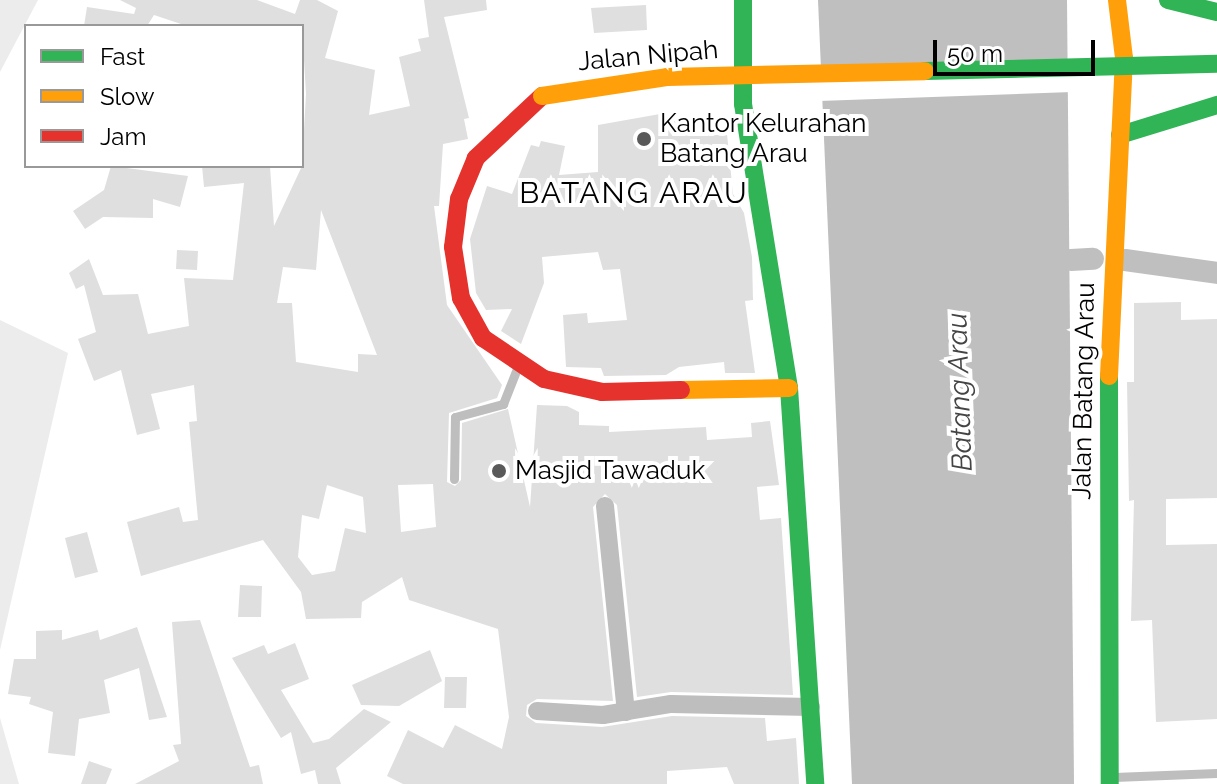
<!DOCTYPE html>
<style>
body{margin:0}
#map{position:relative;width:1217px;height:784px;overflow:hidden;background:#fff;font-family:Raleway,sans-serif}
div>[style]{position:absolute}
.green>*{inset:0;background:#ececec}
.water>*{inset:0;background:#bfbfbf}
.pier>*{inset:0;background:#fff}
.canal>*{height:22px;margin:-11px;padding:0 11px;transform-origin:11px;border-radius:11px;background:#bfbfbf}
.building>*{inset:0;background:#dfdfdf}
.lane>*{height:9px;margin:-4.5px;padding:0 4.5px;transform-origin:4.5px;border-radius:4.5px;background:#bebebe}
.street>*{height:18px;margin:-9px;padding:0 9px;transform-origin:9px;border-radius:9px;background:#bebebe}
.fast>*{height:18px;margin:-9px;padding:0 9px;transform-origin:9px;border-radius:9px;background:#30b455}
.slow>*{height:18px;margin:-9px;padding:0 9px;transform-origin:9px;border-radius:9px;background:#ff9f0a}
.jam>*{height:18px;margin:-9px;padding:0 9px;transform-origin:9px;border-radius:9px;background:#e5322d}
.fast-bridge>*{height:18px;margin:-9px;padding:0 9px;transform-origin:9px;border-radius:9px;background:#30b455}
.slow-bridge>*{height:18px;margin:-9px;padding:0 9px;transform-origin:9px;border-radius:9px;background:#ff9f0a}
.dots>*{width:22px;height:22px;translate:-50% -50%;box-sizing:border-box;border:4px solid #fff;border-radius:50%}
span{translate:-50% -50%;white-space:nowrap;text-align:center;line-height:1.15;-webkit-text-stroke:8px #fff;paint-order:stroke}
.street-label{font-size:26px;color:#000}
.poi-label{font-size:26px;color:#000}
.left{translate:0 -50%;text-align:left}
.water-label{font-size:28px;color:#444;font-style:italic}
.quarter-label{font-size:30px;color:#000;letter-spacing:2px}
.legend{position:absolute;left:24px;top:24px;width:280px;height:144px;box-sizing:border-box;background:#fff;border:2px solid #999;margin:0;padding:10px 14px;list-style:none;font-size:24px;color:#000}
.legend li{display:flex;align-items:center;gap:16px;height:40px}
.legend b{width:40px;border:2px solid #999}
.scale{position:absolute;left:933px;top:40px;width:162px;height:36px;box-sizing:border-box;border:4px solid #000;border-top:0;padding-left:10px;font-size:24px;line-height:28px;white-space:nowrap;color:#000;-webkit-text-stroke:6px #fff;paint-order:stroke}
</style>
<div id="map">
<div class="green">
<div style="clip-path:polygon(0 0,38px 0,0 72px)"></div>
<div style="clip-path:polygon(0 320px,68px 353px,0 650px)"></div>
<div style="clip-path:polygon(0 718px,19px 784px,0 784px)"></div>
</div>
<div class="water">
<div style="clip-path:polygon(818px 0,1067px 0,1074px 784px,852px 784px)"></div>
</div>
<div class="pier">
<div style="clip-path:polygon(1072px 59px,1072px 92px,819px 101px,817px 66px)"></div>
</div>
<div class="canal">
<div style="left:1071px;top:260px;width:22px;rotate:-3deg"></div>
<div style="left:1125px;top:260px;width:93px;rotate:8deg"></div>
</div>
<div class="building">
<div style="clip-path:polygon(evenodd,120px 0,257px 0,295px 14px,300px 0,317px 0,338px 11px,325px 58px,375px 70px,369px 115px,410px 106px,399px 57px,421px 51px,418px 39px,429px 37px,424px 0,486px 0,487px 10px,444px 17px,469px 118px,464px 119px,468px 139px,443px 144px,439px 206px,434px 206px,447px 305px,502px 385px,497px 398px,449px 413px,447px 482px,455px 486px,461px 480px,462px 423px,508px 409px,530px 507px,537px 405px,567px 406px,579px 412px,579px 425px,609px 426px,609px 432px,706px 427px,707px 440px,752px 437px,751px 423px,770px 421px,779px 485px,757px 487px,760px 520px,781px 518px,793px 695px,671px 692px,637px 697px,617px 505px,605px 494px,593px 507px,613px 701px,537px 699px,527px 705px,526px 716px,536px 723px,602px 727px,672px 716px,765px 718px,767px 741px,796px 738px,799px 784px,734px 784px,727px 767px,667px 771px,667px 784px,403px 784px,387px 776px,408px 730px,443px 748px,455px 725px,502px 749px,509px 717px,498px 629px,409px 600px,402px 577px,362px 602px,361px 618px,306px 619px,301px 592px,263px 540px,141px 576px,127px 522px,179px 507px,183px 522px,198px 520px,189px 422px,197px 421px,194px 385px,151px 394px,160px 429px,137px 435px,121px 370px,94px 381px,78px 339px,96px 332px,84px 285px,76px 289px,69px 273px,89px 259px,103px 295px,138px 294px,148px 334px,189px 326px,184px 278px,233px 280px,244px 183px,204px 187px,202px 166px,270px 166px,274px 226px,302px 166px,306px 94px,302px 26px,187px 26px,154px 15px,147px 26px,84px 26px,87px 7px,134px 14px,136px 8px,120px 0,321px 210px,377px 355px,358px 354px,358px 372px,296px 362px,292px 303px,277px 303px,283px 267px,316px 270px,321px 210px,120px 0,433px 484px,436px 527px,401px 532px,398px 485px,433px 484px,120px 0,327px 485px,363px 497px,366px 533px,345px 528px,335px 571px,312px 575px,298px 557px,302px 515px,319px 519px,327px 485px)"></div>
<div style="clip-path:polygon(646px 5px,647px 30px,594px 33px,591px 8px)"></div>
<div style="clip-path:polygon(660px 114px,660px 121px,708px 117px,710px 135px,727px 134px,733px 194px,744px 213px,752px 257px,753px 300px,745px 301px,755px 373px,725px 373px,724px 362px,679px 367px,666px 375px,604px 376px,601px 368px,566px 367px,563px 315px,587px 313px,588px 323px,627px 320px,620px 269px,603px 270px,598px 252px,542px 257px,544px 283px,521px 344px,501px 331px,512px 309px,486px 310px,476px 293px,470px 239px,487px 186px,512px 194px,531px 145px,539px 147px,541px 141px,565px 146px,559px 175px,598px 172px,598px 125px)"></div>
<div style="clip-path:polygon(111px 166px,188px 176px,180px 207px,153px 199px,153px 218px,103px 217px,85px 229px,73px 211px,104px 190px)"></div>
<div style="clip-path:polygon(177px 250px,198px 251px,197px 270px,176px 269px)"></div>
<div style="clip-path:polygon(1181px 302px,1181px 320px,1217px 319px,1217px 498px,1166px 499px,1166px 545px,1217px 544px,1217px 719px,1156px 722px,1152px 620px,1131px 621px,1134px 500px,1129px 501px,1127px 382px,1134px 382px,1134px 303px)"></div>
<div style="clip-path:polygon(87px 532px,98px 572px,75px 578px,65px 538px)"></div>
<div style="clip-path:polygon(240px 585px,262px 586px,261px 617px,238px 617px)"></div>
<div style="clip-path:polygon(200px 620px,250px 767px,259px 765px,263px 784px,135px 784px,179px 761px,173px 745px,181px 744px,172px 622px)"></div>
<div style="clip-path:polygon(137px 627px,167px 717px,149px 720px,139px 668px,104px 680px,110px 713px,79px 719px,75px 756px,48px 753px,53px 712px,29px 704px,31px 697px,8px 694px,14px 659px,36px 659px,36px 631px,62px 630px,62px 640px,98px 630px,100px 640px)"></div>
<div style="clip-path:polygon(295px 643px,309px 679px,281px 690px,313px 743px,329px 739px,364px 709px,391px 722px,336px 768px,341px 784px,318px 784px,315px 770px,301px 774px,291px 732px,281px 738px,232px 658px,264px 645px,268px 654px)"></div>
<div style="clip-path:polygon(430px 650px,442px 681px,399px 706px,361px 705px,352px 685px)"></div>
<div style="clip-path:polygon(445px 677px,467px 677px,466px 708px,444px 708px)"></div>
<div style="clip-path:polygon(89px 761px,112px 769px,106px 784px,81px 784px)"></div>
</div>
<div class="lane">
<div style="left:454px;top:479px;width:62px;rotate:-89.1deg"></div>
<div style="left:455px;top:417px;width:50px;rotate:-15.2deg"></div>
<div style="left:503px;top:404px;width:41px;rotate:-68.5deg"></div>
<div style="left:1114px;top:777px;width:103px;rotate:-2.2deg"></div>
</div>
<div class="street">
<div style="left:605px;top:506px;width:207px;rotate:84.2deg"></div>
<div style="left:537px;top:711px;width:66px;rotate:3.5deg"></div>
<div style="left:603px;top:715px;width:69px;rotate:-9.2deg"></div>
<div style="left:671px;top:704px;width:140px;rotate:1.2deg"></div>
</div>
<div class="fast">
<div style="left:743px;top:0;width:104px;rotate:90deg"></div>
<div style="left:743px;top:104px;width:288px;rotate:80.8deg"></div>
<div style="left:789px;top:388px;width:397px;rotate:86.2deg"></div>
<div style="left:1168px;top:0;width:50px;rotate:13.8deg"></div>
<div style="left:1120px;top:135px;width:102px;rotate:-17.2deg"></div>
<div style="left:1109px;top:376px;width:408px;rotate:89.9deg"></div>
</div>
<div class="slow">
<div style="left:1109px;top:376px;width:318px;rotate:-87.3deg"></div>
<div style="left:1124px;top:58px;width:58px;rotate:-96.9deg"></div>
<div style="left:681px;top:390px;width:108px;rotate:-1.1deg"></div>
</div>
<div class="jam">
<div style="left:542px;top:96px;width:91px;rotate:136.8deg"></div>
<div style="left:476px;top:158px;width:44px;rotate:112.5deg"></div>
<div style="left:459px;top:199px;width:48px;rotate:97.1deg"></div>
<div style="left:453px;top:247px;width:52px;rotate:81.1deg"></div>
<div style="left:461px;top:298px;width:46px;rotate:61.2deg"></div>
<div style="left:483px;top:338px;width:73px;rotate:33.9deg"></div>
<div style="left:544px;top:379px;width:59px;rotate:12.6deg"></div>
<div style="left:602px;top:392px;width:79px;rotate:-1.5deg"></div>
</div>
<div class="fast-bridge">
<div style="left:925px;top:71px;width:292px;rotate:-1.4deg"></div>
</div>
<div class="slow-bridge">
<div style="left:542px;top:96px;width:126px;rotate:-8.6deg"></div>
<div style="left:667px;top:77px;width:258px;rotate:-1.3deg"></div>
</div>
<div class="dots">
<div style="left:644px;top:139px;background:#595959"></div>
<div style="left:499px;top:471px;background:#595959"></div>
</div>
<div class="street-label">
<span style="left:648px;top:56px;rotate:-5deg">Jalan Nipah</span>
<span style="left:1084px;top:391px;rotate:-89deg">Jalan Batang Arau</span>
</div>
<div class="poi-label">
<span class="left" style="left:660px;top:139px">Kantor Kelurahan<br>Batang Arau</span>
<span class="left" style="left:515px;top:471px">Masjid Tawaduk</span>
</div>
<div class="water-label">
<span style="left:960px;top:392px;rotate:-92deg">Batang Arau</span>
</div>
<div class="quarter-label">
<span style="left:634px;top:193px">BATANG ARAU</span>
</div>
<ul class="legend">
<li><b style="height:10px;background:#30b455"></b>Fast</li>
<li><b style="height:10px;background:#ff9f0a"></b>Slow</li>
<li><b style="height:10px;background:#e5322d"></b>Jam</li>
</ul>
<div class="scale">50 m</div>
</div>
